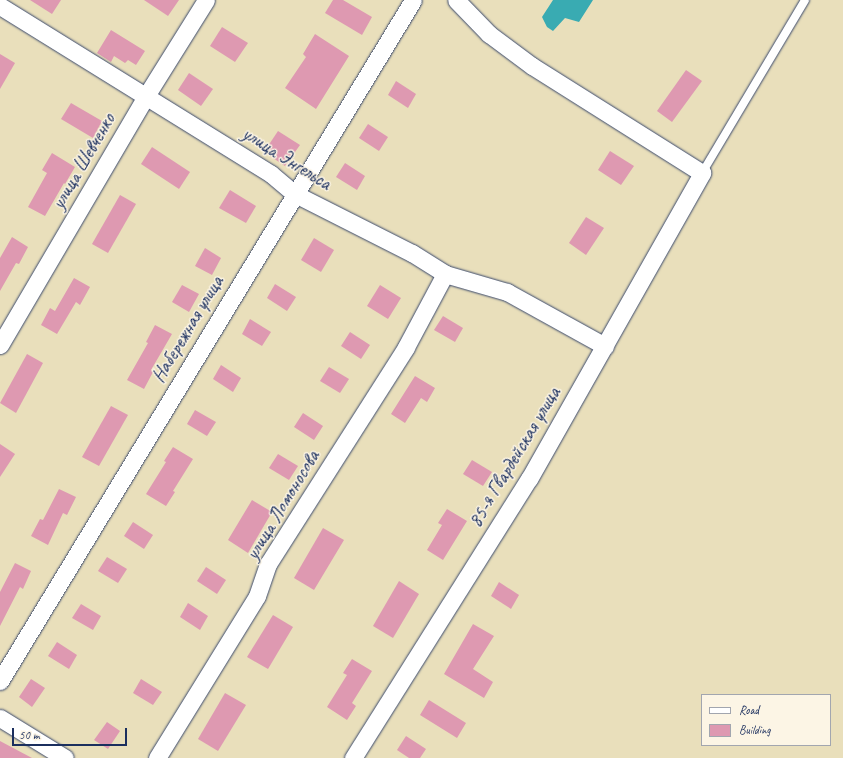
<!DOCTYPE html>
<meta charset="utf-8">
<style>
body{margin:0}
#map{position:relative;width:843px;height:758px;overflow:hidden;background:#e9dfbb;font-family:Caveat,sans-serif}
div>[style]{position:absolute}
.water>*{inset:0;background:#39abb2}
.building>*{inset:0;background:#de99b1}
.roads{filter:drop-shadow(0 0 1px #3a496c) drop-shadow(0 0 1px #3a496c)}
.lane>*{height:8px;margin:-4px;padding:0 4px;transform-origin:4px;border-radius:4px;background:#fff}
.street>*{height:17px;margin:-8.5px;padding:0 8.5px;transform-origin:8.5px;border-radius:8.5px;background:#fff}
span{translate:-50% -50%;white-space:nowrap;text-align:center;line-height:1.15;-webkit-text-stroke:3px #fcf5e5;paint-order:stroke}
.street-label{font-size:20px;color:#1b2f5e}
.legend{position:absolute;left:701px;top:694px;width:130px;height:52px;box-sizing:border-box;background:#fcf5e5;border:1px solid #a2a6af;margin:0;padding:5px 7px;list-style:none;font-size:12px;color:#1b2f5e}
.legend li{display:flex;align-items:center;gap:8px;height:20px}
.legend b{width:20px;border:1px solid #a2a6af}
.scale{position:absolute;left:12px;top:728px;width:115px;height:18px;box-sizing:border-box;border:2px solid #1b2f5e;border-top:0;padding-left:5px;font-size:12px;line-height:14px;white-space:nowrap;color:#1b2f5e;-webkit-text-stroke:3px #fcf5e5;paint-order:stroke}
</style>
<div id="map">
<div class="water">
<div style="clip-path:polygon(553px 0,593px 0,579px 22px,565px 18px,553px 31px,547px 27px,542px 17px)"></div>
</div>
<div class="building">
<div style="clip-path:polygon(30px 0,61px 0,52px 14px)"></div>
<div style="clip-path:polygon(144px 0,179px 0,168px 16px)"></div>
<div style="clip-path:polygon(333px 0,343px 0,372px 17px,362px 35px,325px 13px)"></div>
<div style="clip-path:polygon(222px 27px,248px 43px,235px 62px,210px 46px)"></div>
<div style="clip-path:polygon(111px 30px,145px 51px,136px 65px,128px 60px,125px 63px,114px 56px,111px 62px,97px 53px)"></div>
<div style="clip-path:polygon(315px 34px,349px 56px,316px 109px,285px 88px,306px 57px,303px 54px)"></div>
<div style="clip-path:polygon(0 54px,15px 63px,0 89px)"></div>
<div style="clip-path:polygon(686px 70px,702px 81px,672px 122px,657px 111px)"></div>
<div style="clip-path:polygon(189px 73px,213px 89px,201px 106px,178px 90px)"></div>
<div style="clip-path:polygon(396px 81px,416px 94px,408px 108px,388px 95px)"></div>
<div style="clip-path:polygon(71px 103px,102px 121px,93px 138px,61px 119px)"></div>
<div style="clip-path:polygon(368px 124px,388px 137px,379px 151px,359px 138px)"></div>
<div style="clip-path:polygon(278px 131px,300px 145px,285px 166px,264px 152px)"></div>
<div style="clip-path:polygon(152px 147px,190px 172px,179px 189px,141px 164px)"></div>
<div style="clip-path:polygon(610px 151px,634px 166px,621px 185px,598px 170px)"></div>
<div style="clip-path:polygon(52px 153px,75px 167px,65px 184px,64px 183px,45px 216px,28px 207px,47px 173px,42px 170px)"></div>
<div style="clip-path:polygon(345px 163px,365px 176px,357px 190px,336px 177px)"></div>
<div style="clip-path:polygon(230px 190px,256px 206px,246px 223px,219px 208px)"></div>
<div style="clip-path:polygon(120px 195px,136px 204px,108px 253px,92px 244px)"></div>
<div style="clip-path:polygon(586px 217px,604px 228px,586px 255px,569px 243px)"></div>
<div style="clip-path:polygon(12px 237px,28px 247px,19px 264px,16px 263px,0 291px,0 258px)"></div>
<div style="clip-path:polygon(314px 238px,334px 250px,321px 272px,301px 260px)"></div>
<div style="clip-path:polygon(205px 248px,221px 258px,212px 275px,195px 266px)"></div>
<div style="clip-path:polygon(74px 278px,90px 287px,80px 305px,76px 302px,57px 334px,41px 325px,50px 308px,55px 311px)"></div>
<div style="clip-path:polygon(275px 284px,296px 297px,287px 311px,267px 298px)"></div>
<div style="clip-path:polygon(182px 285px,199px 294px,189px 312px,172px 302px)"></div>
<div style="clip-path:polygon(380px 285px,401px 298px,388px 319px,367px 306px)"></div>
<div style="clip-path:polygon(443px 316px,463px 328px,455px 342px,434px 330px)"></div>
<div style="clip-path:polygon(250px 319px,271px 332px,262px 346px,242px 334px)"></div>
<div style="clip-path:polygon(155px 325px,172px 334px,151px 370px,153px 372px,144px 389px,127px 380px,148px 343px,146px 342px)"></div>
<div style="clip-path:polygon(350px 332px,370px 345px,361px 359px,341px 346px)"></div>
<div style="clip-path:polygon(27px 354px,43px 363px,16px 413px,0 403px)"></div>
<div style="clip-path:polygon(221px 365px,241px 378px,233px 392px,213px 379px)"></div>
<div style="clip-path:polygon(329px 367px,349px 379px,340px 393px,320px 381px)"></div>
<div style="clip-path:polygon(415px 376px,435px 388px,427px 402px,421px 398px,405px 423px,391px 414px)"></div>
<div style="clip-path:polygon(111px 406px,128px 415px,99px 466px,82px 457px)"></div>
<div style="clip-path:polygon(195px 410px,216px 422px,207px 436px,187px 424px)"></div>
<div style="clip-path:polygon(303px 413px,323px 426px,314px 440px,294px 427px)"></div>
<div style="clip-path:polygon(0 444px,15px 454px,0 477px)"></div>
<div style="clip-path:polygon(173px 447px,193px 459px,173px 491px,175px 492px,166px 506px,146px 494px,166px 462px,164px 461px)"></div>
<div style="clip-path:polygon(278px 454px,298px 466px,289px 480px,269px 468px)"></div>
<div style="clip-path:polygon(472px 460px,492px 472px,483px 486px,463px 474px)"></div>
<div style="clip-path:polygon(59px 489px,76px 497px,67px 515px,63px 513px,48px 545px,31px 536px,40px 519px,43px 520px)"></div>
<div style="clip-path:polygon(252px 500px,272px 512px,248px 553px,228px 540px)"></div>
<div style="clip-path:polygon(447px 509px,467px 521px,443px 560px,427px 550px,442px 525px,438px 523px)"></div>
<div style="clip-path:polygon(133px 522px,153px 535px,144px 549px,124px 536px)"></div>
<div style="clip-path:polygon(323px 528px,344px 540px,314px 590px,294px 578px)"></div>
<div style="clip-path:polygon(107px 557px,127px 569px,118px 583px,98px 571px)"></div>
<div style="clip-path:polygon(15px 563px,31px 571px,23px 589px,20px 587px,0 626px,0 592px)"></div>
<div style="clip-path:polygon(206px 567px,226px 580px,217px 594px,197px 581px)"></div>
<div style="clip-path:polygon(399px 581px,419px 594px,393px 638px,373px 626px)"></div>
<div style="clip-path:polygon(499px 582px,519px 595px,511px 609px,491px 596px)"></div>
<div style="clip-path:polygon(188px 603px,208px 616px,200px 630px,180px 617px)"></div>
<div style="clip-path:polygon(81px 604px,101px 616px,93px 630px,72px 618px)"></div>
<div style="clip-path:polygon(273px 615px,293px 627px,268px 669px,247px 657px)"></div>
<div style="clip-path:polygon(473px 624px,494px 636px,473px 669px,493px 682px,484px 698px,444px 674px)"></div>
<div style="clip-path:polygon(57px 642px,77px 655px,69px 669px,48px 656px)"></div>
<div style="clip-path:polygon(352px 659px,372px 671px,352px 703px,356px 706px,347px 720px,327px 707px,347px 675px,343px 673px)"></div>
<div style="clip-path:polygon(31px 679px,45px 688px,32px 707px,19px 697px)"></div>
<div style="clip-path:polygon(141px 679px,162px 692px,153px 705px,133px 693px)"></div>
<div style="clip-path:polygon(225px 693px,246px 705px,218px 751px,198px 739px)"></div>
<div style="clip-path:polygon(429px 700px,466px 723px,457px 738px,420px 715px)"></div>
<div style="clip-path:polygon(107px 722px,120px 731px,108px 749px,94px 740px)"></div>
<div style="clip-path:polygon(406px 736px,426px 749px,420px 758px,409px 758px,397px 750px)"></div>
<div style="clip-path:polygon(0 741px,32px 758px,0 758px)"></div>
</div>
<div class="roads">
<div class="lane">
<div style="left:702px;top:173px;width:201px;rotate:-59.2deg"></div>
</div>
<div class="street">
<div style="left:0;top:6px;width:319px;rotate:31.8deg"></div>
<div style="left:271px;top:174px;width:31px;rotate:40deg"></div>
<div style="left:295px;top:194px;width:131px;rotate:26.8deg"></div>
<div style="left:412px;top:253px;width:39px;rotate:32deg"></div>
<div style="left:445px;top:274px;width:65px;rotate:16.2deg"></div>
<div style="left:507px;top:292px;width:112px;rotate:28.9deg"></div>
<div style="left:0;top:345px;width:289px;rotate:-59.6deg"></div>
<div style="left:146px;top:96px;width:113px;rotate:-58deg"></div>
<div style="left:0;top:681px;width:796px;rotate:-58.76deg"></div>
<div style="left:0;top:718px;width:76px;rotate:31.6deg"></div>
<div style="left:157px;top:758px;width:190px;rotate:-58.3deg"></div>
<div style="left:257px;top:596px;width:34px;rotate:-71deg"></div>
<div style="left:268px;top:564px;width:257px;rotate:-57.5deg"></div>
<div style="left:406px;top:347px;width:83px;rotate:-61.9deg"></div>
<div style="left:353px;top:758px;width:330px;rotate:-57.8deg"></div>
<div style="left:529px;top:479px;width:352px;rotate:-60.5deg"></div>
<div style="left:702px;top:173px;width:201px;rotate:-147.8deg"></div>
<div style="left:532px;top:66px;width:54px;rotate:-143.3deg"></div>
<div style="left:489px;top:34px;width:47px;rotate:-134.1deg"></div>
</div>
</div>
<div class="street-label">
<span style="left:287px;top:158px;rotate:32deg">улица Энгельса</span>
<span style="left:83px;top:161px;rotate:-60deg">улица Шевченко</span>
<span style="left:187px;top:329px;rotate:-59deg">Набережная улица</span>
<span style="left:514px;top:457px;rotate:-59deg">85-я Гвардейская улица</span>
<span style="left:282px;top:505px;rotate:-59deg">улица Ломоносова</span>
</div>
<ul class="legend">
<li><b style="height:5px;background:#fff"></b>Road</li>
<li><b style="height:11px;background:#de99b1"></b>Building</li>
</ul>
<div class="scale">50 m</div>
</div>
